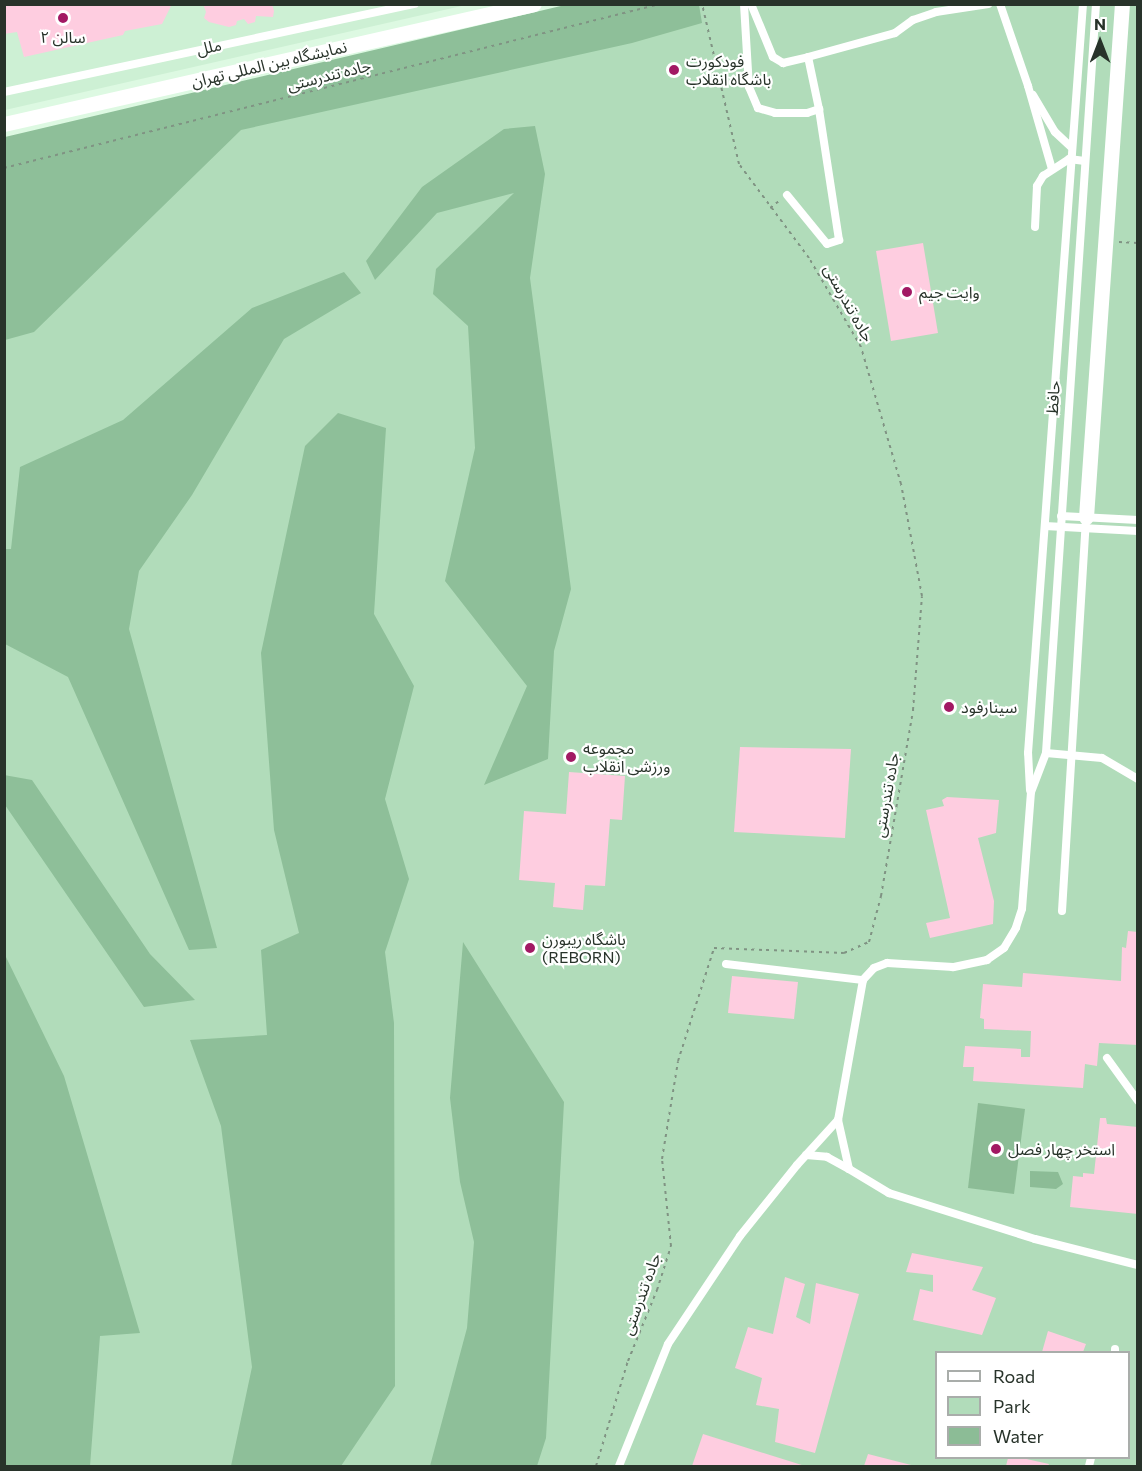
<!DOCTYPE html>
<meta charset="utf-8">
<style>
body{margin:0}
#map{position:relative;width:1142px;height:1471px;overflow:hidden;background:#ddf9e2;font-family:Commissioner,"Noto Sans Arabic",sans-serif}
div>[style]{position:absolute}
.built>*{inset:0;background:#cdf0d4}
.green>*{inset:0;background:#b1dcba}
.forest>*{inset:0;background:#8ebf99}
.water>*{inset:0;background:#8cbc96}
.building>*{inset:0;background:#fecde0}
.path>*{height:2px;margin-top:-1px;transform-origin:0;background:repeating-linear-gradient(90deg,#809383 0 3px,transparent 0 7.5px)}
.lane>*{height:8px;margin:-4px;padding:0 4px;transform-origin:4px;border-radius:4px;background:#fff}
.street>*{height:15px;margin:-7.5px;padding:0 7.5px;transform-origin:7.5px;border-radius:7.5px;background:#fff}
.dots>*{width:16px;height:16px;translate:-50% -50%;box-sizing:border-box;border:3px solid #fff;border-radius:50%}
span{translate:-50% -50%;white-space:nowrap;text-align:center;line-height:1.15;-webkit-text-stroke:4.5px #fff;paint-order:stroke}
.poi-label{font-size:16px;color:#28332a}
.left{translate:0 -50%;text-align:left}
.street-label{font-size:16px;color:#28332a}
.frame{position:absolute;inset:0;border:6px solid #28332a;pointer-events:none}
.legend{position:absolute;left:935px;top:1351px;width:195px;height:108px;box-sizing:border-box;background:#fff;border:2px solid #a9adaa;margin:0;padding:8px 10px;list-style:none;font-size:18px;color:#28332a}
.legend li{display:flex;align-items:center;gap:12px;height:30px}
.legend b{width:30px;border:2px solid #a9adaa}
.north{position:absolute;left:1070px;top:12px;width:60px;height:60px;-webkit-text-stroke:4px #fff;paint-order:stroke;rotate:0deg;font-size:16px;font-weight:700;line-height:24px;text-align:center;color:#28332a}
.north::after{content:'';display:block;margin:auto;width:21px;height:27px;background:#28332a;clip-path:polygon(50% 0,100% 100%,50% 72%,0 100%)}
</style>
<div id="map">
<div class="built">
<div style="clip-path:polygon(5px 4px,466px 5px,5px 110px)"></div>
</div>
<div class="green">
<div style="clip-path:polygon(evenodd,635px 5px,1137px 5px,1137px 1466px,5px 1466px,4px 162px,635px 5px,936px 1352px,1128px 1352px,1128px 1458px,936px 1458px,936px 1352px)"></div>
</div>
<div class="forest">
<div style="clip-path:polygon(565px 5px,699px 5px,702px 23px,632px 43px,241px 130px,34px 332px,5px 340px,5px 137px)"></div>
<div style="clip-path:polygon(535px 126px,545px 174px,530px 278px,571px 589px,554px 651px,548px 759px,484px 785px,527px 686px,445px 581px,475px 448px,468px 326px,433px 294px,436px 269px,514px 193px,437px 213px,375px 280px,366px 261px,422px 187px,504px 129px)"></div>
<div style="clip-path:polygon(344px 272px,361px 293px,284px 339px,192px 495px,139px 571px,129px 629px,217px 948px,189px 950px,68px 677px,5px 644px,5px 549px,11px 549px,20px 467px,123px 420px,252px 308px)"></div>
<div style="clip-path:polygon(338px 413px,386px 428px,374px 614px,414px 686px,385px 799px,409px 879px,385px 952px,394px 1023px,395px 1386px,341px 1466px,231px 1466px,252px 1367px,221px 1126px,190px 1040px,267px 1035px,261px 950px,299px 933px,274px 830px,261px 653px,305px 446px)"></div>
<div style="clip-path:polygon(4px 775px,32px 780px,150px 954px,195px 1000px,144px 1007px,5px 805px)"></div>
<div style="clip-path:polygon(463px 942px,564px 1102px,546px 1438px,537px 1466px,430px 1466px,467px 1328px,474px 1242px,460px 1182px,450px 1098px)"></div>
<div style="clip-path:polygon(5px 955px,64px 1076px,140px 1333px,100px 1336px,90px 1466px,5px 1466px)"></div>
</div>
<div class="water">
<div style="clip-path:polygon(978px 1103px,1025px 1109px,1014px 1194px,968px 1188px)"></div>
<div style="clip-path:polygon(1030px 1171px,1058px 1172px,1063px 1184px,1056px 1189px,1030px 1187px)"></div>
</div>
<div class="building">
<div style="clip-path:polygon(4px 4px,172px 4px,162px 24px,125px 31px,123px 35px,24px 57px,17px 32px,4px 34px)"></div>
<div style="clip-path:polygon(203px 4px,272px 4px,274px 11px,273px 17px,256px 16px,255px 22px,248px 24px,244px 19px,237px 21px,236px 25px,229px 27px,209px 22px,204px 18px,206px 12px)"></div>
<div style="clip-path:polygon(923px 243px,938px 333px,891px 341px,876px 251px)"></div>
<div style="clip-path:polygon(740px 747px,851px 749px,845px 838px,734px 832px)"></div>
<div style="clip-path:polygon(569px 772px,625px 776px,622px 820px,610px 819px,605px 886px,585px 885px,583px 910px,553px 907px,555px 883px,519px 880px,524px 811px,566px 814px)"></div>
<div style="clip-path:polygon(947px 797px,999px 800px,996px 833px,978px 838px,994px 901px,993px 924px,930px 938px,926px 923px,950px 918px,926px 810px,944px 806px,942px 800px)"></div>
<div style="clip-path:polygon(1128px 931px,1138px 932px,1138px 1045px,1099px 1043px,1097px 1066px,1085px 1064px,1083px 1088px,973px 1081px,974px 1067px,963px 1067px,965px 1046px,1021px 1049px,1021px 1057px,1030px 1057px,1031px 1031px,984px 1029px,984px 1019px,980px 1018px,983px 984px,1022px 987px,1023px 973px,1121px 981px,1122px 947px,1126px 948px)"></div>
<div style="clip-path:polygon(732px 976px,798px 982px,794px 1019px,728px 1013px)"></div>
<div style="clip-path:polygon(1100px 1118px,1106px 1118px,1107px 1124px,1138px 1127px,1138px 1214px,1070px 1207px,1073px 1176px,1083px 1177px,1083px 1173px,1094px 1174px)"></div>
<div style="clip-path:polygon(912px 1253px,983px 1267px,972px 1290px,996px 1298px,982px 1335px,913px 1320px,920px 1289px,933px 1292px,933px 1275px,906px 1272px)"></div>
<div style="clip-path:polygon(785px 1277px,805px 1284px,796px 1317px,810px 1324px,816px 1283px,859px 1294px,815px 1453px,775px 1442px,779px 1409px,756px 1405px,762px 1378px,735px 1368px,748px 1327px,773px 1334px)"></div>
<div style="clip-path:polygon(1048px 1331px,1086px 1344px,1083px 1352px,1042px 1352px)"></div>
<div style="clip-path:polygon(703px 1434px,805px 1466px,692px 1466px)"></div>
<div style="clip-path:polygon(868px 1454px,915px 1466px,864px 1466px)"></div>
<div style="clip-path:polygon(1008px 1458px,1022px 1458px,1049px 1464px,1048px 1466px,1006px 1466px)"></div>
</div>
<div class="path">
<div style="left:4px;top:168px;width:676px;rotate:-14.04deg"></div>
<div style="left:770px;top:208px;width:11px;rotate:-38deg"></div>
<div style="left:1119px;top:242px;width:19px;rotate:3deg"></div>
<div style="left:596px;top:1466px;width:110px;rotate:-73.1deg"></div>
<div style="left:628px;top:1361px;width:77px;rotate:-67.8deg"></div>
<div style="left:657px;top:1290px;width:46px;rotate:-72.3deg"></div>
<div style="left:671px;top:1246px;width:87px;rotate:-95.9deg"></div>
<div style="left:662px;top:1159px;width:99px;rotate:-80.7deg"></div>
<div style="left:678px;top:1061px;width:119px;rotate:-72.3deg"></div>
<div style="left:714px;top:948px;width:130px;rotate:2.2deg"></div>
<div style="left:844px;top:953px;width:27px;rotate:-24deg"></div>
<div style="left:869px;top:942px;width:48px;rotate:-75.4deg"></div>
<div style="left:881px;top:896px;width:189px;rotate:-80.2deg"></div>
<div style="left:913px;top:710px;width:114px;rotate:-85.5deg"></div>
<div style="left:922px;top:596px;width:114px;rotate:-100.6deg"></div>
<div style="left:901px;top:484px;width:143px;rotate:-106.3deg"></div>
<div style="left:861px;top:347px;width:103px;rotate:-120.3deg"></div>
<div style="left:809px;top:258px;width:117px;rotate:-126.7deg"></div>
<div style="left:739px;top:164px;width:164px;rotate:-103deg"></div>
</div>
<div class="lane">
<div style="left:744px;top:4px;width:83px;rotate:86.6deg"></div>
<div style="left:749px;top:87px;width:23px;rotate:67deg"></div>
<div style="left:758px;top:108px;width:18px;rotate:16deg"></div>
<div style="left:775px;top:113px;width:32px"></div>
<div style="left:807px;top:113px;width:13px;rotate:-18deg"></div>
<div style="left:819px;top:109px;width:53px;rotate:-101.9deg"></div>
<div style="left:808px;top:57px;width:90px;rotate:-15.4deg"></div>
<div style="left:895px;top:33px;width:22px;rotate:-36deg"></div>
<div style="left:913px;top:20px;width:24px;rotate:-19deg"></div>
<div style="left:936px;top:12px;width:53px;rotate:-8.7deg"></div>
<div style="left:751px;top:4px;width:57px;rotate:67.5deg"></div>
<div style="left:773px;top:57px;width:12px;rotate:31deg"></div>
<div style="left:783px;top:63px;width:26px;rotate:-13deg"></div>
<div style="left:1000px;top:4px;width:87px;rotate:71.1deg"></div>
<div style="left:1028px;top:86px;width:86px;rotate:73.9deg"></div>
<div style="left:1096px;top:4px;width:751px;rotate:93.82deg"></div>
<div style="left:1046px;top:753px;width:42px;rotate:111deg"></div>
<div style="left:1031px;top:792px;width:117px;rotate:94.4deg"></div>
<div style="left:1022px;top:909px;width:20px;rotate:108deg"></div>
<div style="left:1016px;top:928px;width:23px;rotate:121deg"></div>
<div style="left:1004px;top:948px;width:21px;rotate:145deg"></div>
<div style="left:987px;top:960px;width:35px;rotate:168deg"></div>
<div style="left:953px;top:967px;width:66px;rotate:-176.5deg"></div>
<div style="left:887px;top:963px;width:14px;rotate:159deg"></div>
<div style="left:874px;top:968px;width:16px;rotate:133deg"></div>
<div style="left:863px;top:980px;width:142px;rotate:100.1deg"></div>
<div style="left:838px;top:1120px;width:50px;rotate:77.3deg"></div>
<div style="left:849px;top:1169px;width:47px;rotate:31deg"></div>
<div style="left:889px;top:1193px;width:153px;rotate:17.5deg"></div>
<div style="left:1035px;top:1239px;width:106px;rotate:14.2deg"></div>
<div style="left:4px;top:92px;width:420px;rotate:-12.1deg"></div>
<div style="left:1033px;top:95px;width:43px;rotate:59.3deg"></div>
<div style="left:1055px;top:132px;width:21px;rotate:43deg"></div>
<div style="left:787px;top:195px;width:63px;rotate:50.8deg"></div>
<div style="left:827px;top:244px;width:13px;rotate:-18deg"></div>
<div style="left:839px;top:240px;width:133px;rotate:-98.7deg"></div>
<div style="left:1035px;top:227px;width:41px;rotate:-87.2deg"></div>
<div style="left:1037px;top:186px;width:12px;rotate:-59deg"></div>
<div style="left:1043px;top:176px;width:31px;rotate:-33deg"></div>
<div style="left:1069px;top:159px;width:16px;rotate:7deg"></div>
<div style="left:1061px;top:516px;width:77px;rotate:3deg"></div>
<div style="left:1045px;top:526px;width:93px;rotate:3.1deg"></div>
<div style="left:1046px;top:753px;width:56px;rotate:5.1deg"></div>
<div style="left:1102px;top:758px;width:42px;rotate:30.3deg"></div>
<div style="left:1030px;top:790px;width:37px;rotate:-93deg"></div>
<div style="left:1028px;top:753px;width:751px;rotate:-85.8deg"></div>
<div style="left:1062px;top:911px;width:395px;rotate:-86.5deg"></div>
<div style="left:726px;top:964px;width:138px;rotate:6.7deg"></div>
<div style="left:1107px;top:1058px;width:53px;rotate:54.2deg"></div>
<div style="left:806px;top:1155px;width:21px;rotate:5deg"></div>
<div style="left:827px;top:1157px;width:25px;rotate:29deg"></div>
<div style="left:1115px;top:1352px;width:3px;rotate:-90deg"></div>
<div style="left:619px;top:1466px;width:131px;rotate:-68.1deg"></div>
<div style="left:668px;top:1344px;width:130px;rotate:-56.3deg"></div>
<div style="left:740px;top:1236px;width:91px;rotate:-51.2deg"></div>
<div style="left:797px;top:1165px;width:61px;rotate:-47.7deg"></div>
<div style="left:1089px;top:1466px;width:8px;rotate:-76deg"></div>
</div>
<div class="street">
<div style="left:4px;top:124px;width:543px;rotate:-12.76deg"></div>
<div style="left:1086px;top:517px;width:514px;rotate:-85.99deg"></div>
</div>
<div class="dots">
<div style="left:63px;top:18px;background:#a21964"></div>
<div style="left:674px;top:70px;background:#a21964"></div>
<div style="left:907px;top:292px;background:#a21964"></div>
<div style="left:949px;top:707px;background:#a21964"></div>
<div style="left:571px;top:757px;background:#a21964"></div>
<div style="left:530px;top:948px;background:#a21964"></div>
<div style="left:996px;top:1149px;background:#a21964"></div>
</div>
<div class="poi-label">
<span style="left:63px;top:37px">سالن ۲</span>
<span class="left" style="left:686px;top:70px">فودکورت<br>باشگاه انقلاب</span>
<span class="left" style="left:919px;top:292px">وایت جیم</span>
<span class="left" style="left:961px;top:707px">سینارفود</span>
<span class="left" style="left:583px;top:757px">مجموعه<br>ورزشی انقلاب</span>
<span class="left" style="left:542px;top:948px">باشگاه ریبورن<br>(REBORN)</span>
<span class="left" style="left:1008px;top:1149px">استخر چهار فصل</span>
</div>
<div class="street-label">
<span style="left:209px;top:47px;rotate:-12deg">ملل</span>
<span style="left:269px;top:64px;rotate:-13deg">نمایشگاه بین المللی تهران</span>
<span style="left:329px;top:75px;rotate:-14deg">جاده تندرستی</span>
<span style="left:849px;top:303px;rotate:61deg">جاده تندرستی</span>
<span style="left:1053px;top:398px;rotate:-86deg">حافظ</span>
<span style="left:886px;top:795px;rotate:-80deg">جاده تندرستی</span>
<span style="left:641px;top:1294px;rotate:-70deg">جاده تندرستی</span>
</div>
<div class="frame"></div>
<ul class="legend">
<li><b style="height:8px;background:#fff"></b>Road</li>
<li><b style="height:16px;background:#b1dcba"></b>Park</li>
<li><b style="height:16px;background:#8cbc96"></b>Water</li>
</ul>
<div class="north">N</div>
</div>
